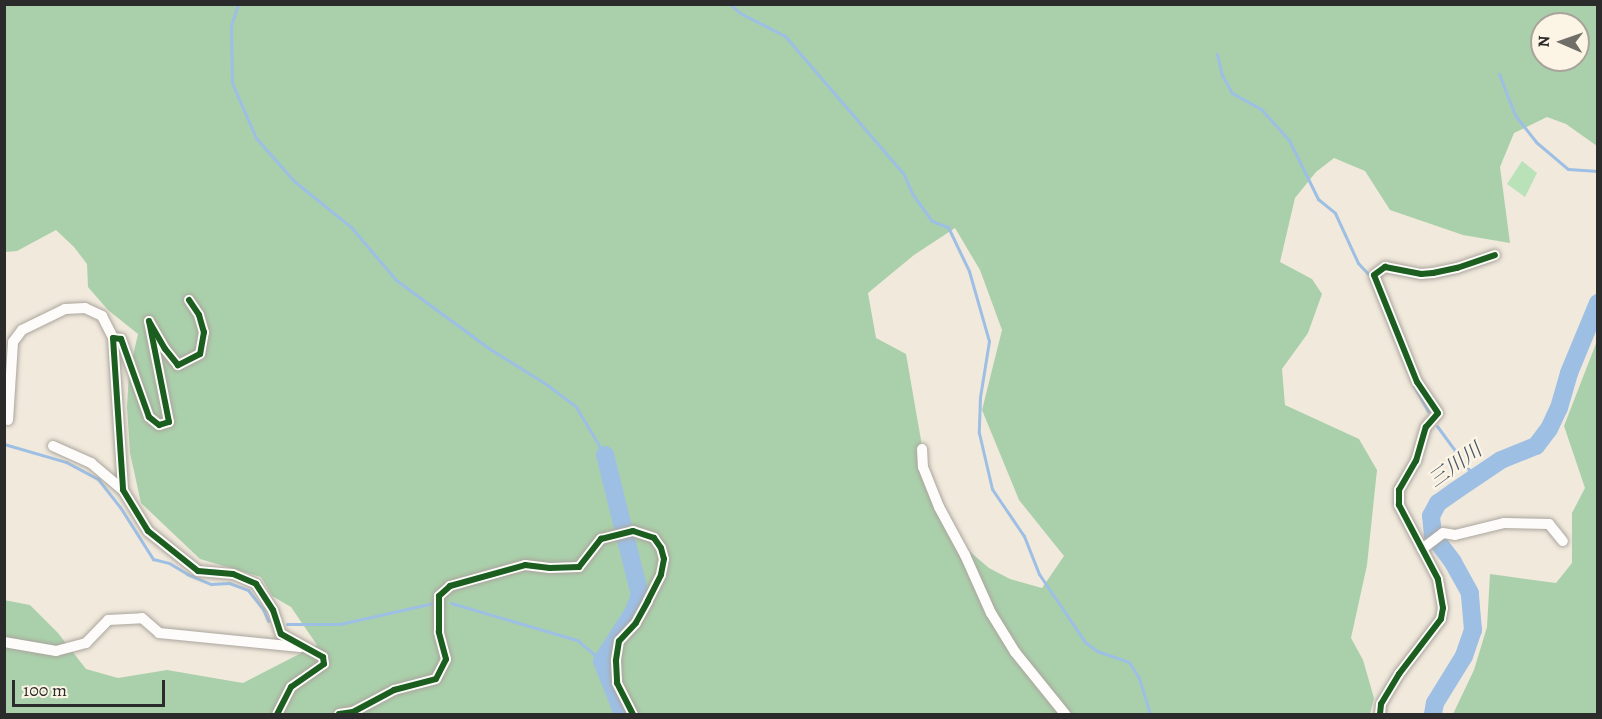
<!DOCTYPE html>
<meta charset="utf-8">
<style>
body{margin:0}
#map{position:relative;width:1602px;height:719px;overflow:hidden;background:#f1e9dc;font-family:Alegreya,"Noto Serif JP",serif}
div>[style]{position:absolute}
.green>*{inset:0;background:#b9e2b8}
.forest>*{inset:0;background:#aad0ab}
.stream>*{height:3px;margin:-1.5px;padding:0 1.5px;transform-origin:1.5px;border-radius:1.5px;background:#9ebfe4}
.river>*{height:18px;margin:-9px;padding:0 9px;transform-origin:9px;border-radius:9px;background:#9ebfe4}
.roads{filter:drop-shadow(0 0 2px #aaa59d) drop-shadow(0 0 2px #aaa59d)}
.street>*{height:10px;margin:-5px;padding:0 5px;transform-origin:5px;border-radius:5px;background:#fdfcfa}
.cycleway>*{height:6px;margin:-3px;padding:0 3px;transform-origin:3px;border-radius:3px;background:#1b5e20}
span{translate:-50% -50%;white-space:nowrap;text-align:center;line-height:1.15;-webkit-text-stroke:4.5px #fcf5e5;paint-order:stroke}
.water-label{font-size:20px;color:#47586d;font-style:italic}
.frame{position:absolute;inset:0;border:6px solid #2b2b2b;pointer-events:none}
.north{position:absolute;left:1530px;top:12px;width:60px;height:60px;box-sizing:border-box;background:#fcf5e5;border:2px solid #a8a49b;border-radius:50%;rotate:272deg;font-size:16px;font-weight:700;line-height:24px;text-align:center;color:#2b2b2b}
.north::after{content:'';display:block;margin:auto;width:21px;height:27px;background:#706e69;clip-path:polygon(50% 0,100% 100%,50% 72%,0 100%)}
.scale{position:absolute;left:12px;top:680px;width:153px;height:27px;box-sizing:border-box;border:3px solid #2b2b2b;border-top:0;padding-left:8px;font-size:18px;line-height:21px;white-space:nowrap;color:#2b2b2b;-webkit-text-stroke:4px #fcf5e5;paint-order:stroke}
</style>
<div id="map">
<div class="green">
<div style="clip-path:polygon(1522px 161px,1537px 173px,1525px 197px,1507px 184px)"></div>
</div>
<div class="forest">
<div style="clip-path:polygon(evenodd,5px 5px,1597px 5px,1597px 146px,1566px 124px,1547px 117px,1514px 133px,1500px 167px,1510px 243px,1463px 235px,1390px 210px,1365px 171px,1334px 158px,1316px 172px,1295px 198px,1280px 262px,1312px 279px,1322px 294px,1308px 333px,1282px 369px,1285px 405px,1359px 439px,1377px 470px,1367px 565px,1351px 638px,1363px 660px,1374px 698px,1370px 714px,5px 714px,4px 600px,30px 605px,58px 633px,86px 669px,118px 678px,167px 670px,243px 683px,317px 645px,291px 607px,272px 596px,261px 577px,200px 559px,141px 503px,130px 453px,127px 407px,129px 373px,138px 334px,108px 310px,88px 287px,87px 264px,74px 247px,56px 230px,17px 251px,5px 252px,5px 5px,1542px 24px,1578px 24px,1578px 60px,1542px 60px,1542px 24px,5px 5px,955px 228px,980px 270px,1002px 330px,982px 410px,1019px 500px,1064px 556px,1042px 588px,1010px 579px,989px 568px,962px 545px,929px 486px,906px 354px,876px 338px,868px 293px,914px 255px,955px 228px)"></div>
<div style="clip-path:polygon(1597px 341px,1597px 714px,1453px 714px,1474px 670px,1487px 627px,1490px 574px,1556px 583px,1572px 563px,1572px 513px,1585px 488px,1564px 426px)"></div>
</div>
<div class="stream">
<div style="left:238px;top:4px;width:23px;rotate:108deg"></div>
<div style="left:231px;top:26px;width:57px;rotate:89deg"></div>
<div style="left:232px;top:83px;width:60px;rotate:66.4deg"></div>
<div style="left:256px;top:138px;width:57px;rotate:48.5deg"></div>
<div style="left:294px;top:181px;width:73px;rotate:38.9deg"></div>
<div style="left:351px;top:227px;width:70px;rotate:49.7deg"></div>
<div style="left:396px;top:280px;width:117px;rotate:36.3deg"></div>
<div style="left:490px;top:349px;width:66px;rotate:32deg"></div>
<div style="left:546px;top:384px;width:38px;rotate:37deg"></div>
<div style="left:576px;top:407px;width:56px;rotate:58.9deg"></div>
<div style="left:730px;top:4px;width:13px;rotate:42deg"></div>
<div style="left:740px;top:13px;width:51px;rotate:27.1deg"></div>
<div style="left:785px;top:36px;width:181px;rotate:49.3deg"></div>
<div style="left:903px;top:173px;width:24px;rotate:66deg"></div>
<div style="left:913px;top:195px;width:32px;rotate:54deg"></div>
<div style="left:932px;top:221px;width:17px;rotate:21deg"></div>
<div style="left:948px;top:227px;width:49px;rotate:64.5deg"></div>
<div style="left:969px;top:271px;width:73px;rotate:74.1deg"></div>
<div style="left:989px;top:341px;width:57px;rotate:99.1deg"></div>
<div style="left:980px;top:397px;width:36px;rotate:92deg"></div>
<div style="left:979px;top:433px;width:57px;rotate:76.9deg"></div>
<div style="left:992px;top:489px;width:57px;rotate:55.8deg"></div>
<div style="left:1024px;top:536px;width:41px;rotate:68.5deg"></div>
<div style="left:1039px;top:574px;width:82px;rotate:55.9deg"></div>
<div style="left:1085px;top:642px;width:15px;rotate:37deg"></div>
<div style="left:1097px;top:651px;width:34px;rotate:19deg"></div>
<div style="left:1129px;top:662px;width:19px;rotate:58deg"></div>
<div style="left:1139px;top:678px;width:38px;rotate:73deg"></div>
<div style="left:1217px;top:54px;width:22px;rotate:77deg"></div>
<div style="left:1222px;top:75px;width:21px;rotate:61deg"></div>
<div style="left:1232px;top:93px;width:33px;rotate:29deg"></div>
<div style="left:1261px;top:109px;width:42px;rotate:47.9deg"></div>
<div style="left:1289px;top:140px;width:66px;rotate:63.8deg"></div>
<div style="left:1318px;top:199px;width:22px;rotate:39deg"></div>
<div style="left:1335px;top:213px;width:55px;rotate:65.3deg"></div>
<div style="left:1358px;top:263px;width:19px;rotate:47deg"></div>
<div style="left:1499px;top:74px;width:44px;rotate:68.7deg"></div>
<div style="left:1515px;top:115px;width:34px;rotate:52deg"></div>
<div style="left:1536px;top:142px;width:42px;rotate:40.2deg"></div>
<div style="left:1568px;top:169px;width:30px;rotate:4deg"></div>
<div style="left:1414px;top:386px;width:29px;rotate:61deg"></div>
<div style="left:1437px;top:426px;width:64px;rotate:53.8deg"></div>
<div style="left:4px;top:444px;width:65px;rotate:16.2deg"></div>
<div style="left:66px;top:462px;width:36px;rotate:28deg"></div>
<div style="left:98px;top:479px;width:36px;rotate:52deg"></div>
<div style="left:120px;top:507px;width:62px;rotate:57.6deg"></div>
<div style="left:153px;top:559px;width:16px;rotate:14deg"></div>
<div style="left:169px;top:563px;width:21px;rotate:31deg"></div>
<div style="left:187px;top:574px;width:26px;rotate:23deg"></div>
<div style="left:211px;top:584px;width:18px;rotate:-3deg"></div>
<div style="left:229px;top:583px;width:20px;rotate:20deg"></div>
<div style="left:248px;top:590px;width:24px;rotate:52deg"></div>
<div style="left:263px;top:609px;width:13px;rotate:67deg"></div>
<div style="left:451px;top:603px;width:131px;rotate:16.4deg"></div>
<div style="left:577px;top:640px;width:33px;rotate:40deg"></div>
<div style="left:287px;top:624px;width:53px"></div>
<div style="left:340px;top:624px;width:96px;rotate:-12.6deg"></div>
<div style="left:533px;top:714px;width:25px"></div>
</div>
<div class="river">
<div style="left:605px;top:455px;width:144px;rotate:76deg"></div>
<div style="left:640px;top:595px;width:19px;rotate:111deg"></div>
<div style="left:633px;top:613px;width:57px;rotate:122.9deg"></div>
<div style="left:602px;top:661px;width:57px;rotate:68.4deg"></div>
<div style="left:1433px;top:714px;width:11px;rotate:-80deg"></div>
<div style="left:1435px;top:703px;width:55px;rotate:-58.3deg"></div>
<div style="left:1464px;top:656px;width:28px;rotate:-71deg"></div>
<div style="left:1473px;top:630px;width:37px;rotate:-95deg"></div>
<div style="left:1470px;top:593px;width:35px;rotate:-119deg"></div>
<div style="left:1453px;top:562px;width:34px;rotate:-127deg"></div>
<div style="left:1433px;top:535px;width:19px;rotate:-96deg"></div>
<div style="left:1431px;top:516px;width:15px;rotate:-62deg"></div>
<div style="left:1438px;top:503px;width:21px;rotate:-35deg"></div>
<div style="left:1455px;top:491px;width:55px;rotate:-34deg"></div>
<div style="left:1501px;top:460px;width:38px;rotate:-22deg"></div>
<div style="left:1536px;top:446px;width:21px;rotate:-53deg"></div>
<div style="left:1549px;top:429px;width:23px;rotate:-65deg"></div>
<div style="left:1559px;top:408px;width:36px;rotate:-74deg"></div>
<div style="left:1569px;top:373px;width:76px;rotate:-67.5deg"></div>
</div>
<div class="roads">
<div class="street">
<div style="left:189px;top:300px;width:18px;rotate:56deg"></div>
<div style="left:199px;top:315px;width:18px;rotate:74deg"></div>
<div style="left:204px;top:332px;width:22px;rotate:100deg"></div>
<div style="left:200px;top:354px;width:25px;rotate:153deg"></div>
<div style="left:178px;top:365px;width:21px;rotate:-129deg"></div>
<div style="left:165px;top:349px;width:32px;rotate:-120deg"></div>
<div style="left:149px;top:321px;width:103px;rotate:78.8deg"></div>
<div style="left:169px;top:422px;width:10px;rotate:163deg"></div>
<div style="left:159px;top:425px;width:13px;rotate:-141deg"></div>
<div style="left:149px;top:417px;width:83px;rotate:-109.7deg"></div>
<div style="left:121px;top:339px;width:8px;rotate:-173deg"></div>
<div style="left:113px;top:338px;width:152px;rotate:86.2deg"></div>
<div style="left:123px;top:490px;width:48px;rotate:58.6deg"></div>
<div style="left:148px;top:531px;width:64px;rotate:38.7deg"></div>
<div style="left:198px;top:571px;width:35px;rotate:5deg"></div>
<div style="left:233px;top:574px;width:25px;rotate:23deg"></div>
<div style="left:256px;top:584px;width:31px;rotate:57deg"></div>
<div style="left:273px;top:610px;width:25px;rotate:72deg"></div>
<div style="left:281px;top:634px;width:48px;rotate:28.7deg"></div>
<div style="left:323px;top:657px;width:7px;rotate:82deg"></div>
<div style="left:324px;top:664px;width:40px;rotate:145.1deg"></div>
<div style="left:291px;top:687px;width:30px;rotate:117deg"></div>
<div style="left:8px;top:420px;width:78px;rotate:-86.3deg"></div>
<div style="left:13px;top:342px;width:15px;rotate:-53deg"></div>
<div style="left:22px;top:330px;width:48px;rotate:-26deg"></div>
<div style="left:65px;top:309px;width:20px;rotate:-3deg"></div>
<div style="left:85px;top:308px;width:19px;rotate:25deg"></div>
<div style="left:102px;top:316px;width:25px;rotate:63deg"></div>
<div style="left:53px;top:446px;width:42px;rotate:24.1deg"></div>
<div style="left:91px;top:463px;width:42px;rotate:40.2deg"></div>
<div style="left:922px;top:449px;width:18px;rotate:87deg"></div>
<div style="left:923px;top:467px;width:43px;rotate:68.2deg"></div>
<div style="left:939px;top:507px;width:55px;rotate:61.6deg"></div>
<div style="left:965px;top:555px;width:64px;rotate:65.9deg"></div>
<div style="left:991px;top:613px;width:46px;rotate:58.4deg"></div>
<div style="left:1015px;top:652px;width:80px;rotate:51.1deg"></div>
<div style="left:1422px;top:549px;width:26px;rotate:-37deg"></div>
<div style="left:1443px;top:533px;width:12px;rotate:9deg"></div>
<div style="left:1455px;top:535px;width:50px;rotate:-13.8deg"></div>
<div style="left:1504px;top:523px;width:45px;rotate:1.3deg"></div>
<div style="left:1549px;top:524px;width:22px;rotate:51deg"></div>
<div style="left:4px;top:642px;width:53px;rotate:9.8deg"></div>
<div style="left:56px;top:651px;width:31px;rotate:-15deg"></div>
<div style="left:86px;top:643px;width:32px;rotate:-46deg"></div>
<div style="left:108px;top:620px;width:34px;rotate:-3deg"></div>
<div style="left:142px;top:618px;width:23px;rotate:41deg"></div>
<div style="left:159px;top:633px;width:142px;rotate:5.7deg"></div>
<div style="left:339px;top:714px;width:14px;rotate:-8deg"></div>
<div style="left:353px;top:712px;width:47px;rotate:-28.2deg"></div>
<div style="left:394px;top:690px;width:43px;rotate:-14.7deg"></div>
<div style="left:436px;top:679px;width:22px;rotate:-63deg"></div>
<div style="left:446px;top:659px;width:28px;rotate:-105deg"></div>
<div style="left:439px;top:632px;width:36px;rotate:-90deg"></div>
<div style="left:439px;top:596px;width:15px;rotate:-42deg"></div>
<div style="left:450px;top:586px;width:78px;rotate:-15.6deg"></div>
<div style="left:525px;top:565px;width:25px;rotate:7deg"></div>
<div style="left:550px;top:568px;width:29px;rotate:-2deg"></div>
<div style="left:579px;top:567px;width:36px;rotate:-52deg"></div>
<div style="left:601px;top:539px;width:33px;rotate:-14deg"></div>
<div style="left:633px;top:531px;width:22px;rotate:18deg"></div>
<div style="left:654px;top:538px;width:12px;rotate:55deg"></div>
<div style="left:661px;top:548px;width:11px;rotate:75deg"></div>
<div style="left:664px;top:559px;width:16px;rotate:101deg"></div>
<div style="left:661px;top:575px;width:29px;rotate:117deg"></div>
<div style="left:648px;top:601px;width:25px;rotate:119deg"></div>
<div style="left:636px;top:623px;width:25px;rotate:133deg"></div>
<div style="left:619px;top:641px;width:20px;rotate:99deg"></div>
<div style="left:616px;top:661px;width:22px;rotate:87deg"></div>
<div style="left:617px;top:683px;width:35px;rotate:63deg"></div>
<div style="left:1380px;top:714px;width:10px;rotate:-84deg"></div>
<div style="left:1381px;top:704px;width:35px;rotate:-59deg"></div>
<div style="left:1399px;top:674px;width:69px;rotate:-52.6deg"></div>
<div style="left:1441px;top:619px;width:11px;rotate:-80deg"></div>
<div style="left:1443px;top:608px;width:29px;rotate:-100deg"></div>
<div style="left:1438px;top:579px;width:84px;rotate:-117.8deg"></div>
<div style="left:1399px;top:505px;width:15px;rotate:-90deg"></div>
<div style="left:1399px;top:490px;width:34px;rotate:-60deg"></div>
<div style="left:1416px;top:461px;width:35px;rotate:-74deg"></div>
<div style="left:1426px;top:427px;width:18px;rotate:-49deg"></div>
<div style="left:1438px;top:413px;width:37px;rotate:-124deg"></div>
<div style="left:1417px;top:382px;width:115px;rotate:-111.9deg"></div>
<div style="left:1374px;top:275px;width:14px;rotate:-36deg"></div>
<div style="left:1385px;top:267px;width:37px;rotate:11deg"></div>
<div style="left:1421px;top:274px;width:12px;rotate:-5deg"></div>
<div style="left:1433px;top:273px;width:25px;rotate:-12deg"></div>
<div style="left:1457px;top:268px;width:40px;rotate:-18.9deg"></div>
</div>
</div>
<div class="cycleway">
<div style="left:189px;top:300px;width:18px;rotate:56deg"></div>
<div style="left:199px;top:315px;width:18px;rotate:74deg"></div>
<div style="left:204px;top:332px;width:22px;rotate:100deg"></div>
<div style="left:200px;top:354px;width:25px;rotate:153deg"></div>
<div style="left:178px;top:365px;width:21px;rotate:-129deg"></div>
<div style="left:165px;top:349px;width:32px;rotate:-120deg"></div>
<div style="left:149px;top:321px;width:103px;rotate:78.8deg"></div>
<div style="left:169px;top:422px;width:10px;rotate:163deg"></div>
<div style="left:159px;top:425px;width:13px;rotate:-141deg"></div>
<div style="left:149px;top:417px;width:83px;rotate:-109.7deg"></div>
<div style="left:121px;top:339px;width:8px;rotate:-173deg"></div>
<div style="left:113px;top:338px;width:152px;rotate:86.2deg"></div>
<div style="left:123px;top:490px;width:48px;rotate:58.6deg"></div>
<div style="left:148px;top:531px;width:64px;rotate:38.7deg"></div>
<div style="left:198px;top:571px;width:35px;rotate:5deg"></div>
<div style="left:233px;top:574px;width:25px;rotate:23deg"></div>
<div style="left:256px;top:584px;width:31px;rotate:57deg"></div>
<div style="left:273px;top:610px;width:25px;rotate:72deg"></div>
<div style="left:281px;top:634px;width:48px;rotate:28.7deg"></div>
<div style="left:323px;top:657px;width:7px;rotate:82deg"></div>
<div style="left:324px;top:664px;width:40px;rotate:145.1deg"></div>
<div style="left:291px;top:687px;width:30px;rotate:117deg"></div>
<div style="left:339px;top:714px;width:14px;rotate:-8deg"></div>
<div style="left:353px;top:712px;width:47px;rotate:-28.2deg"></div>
<div style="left:394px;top:690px;width:43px;rotate:-14.7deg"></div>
<div style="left:436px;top:679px;width:22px;rotate:-63deg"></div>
<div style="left:446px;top:659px;width:28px;rotate:-105deg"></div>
<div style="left:439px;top:632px;width:36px;rotate:-90deg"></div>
<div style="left:439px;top:596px;width:15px;rotate:-42deg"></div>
<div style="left:450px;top:586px;width:78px;rotate:-15.6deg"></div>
<div style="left:525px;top:565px;width:25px;rotate:7deg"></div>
<div style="left:550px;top:568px;width:29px;rotate:-2deg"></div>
<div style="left:579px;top:567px;width:36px;rotate:-52deg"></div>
<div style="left:601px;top:539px;width:33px;rotate:-14deg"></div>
<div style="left:633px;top:531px;width:22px;rotate:18deg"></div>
<div style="left:654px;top:538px;width:12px;rotate:55deg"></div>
<div style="left:661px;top:548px;width:11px;rotate:75deg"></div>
<div style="left:664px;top:559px;width:16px;rotate:101deg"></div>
<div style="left:661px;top:575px;width:29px;rotate:117deg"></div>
<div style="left:648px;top:601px;width:25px;rotate:119deg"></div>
<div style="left:636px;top:623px;width:25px;rotate:133deg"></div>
<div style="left:619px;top:641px;width:20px;rotate:99deg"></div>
<div style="left:616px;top:661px;width:22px;rotate:87deg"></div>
<div style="left:617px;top:683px;width:35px;rotate:63deg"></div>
<div style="left:1380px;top:714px;width:10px;rotate:-84deg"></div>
<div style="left:1381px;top:704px;width:35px;rotate:-59deg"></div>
<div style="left:1399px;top:674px;width:69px;rotate:-52.6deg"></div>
<div style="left:1441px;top:619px;width:11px;rotate:-80deg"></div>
<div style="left:1443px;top:608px;width:29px;rotate:-100deg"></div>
<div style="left:1438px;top:579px;width:84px;rotate:-117.8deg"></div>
<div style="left:1399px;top:505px;width:15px;rotate:-90deg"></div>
<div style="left:1399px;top:490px;width:34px;rotate:-60deg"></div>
<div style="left:1416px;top:461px;width:35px;rotate:-74deg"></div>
<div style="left:1426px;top:427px;width:18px;rotate:-49deg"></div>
<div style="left:1438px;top:413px;width:37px;rotate:-124deg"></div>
<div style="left:1417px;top:382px;width:115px;rotate:-111.9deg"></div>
<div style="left:1374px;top:275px;width:14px;rotate:-36deg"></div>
<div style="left:1385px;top:267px;width:37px;rotate:11deg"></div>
<div style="left:1421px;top:274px;width:12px;rotate:-5deg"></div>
<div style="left:1433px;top:273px;width:25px;rotate:-12deg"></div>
<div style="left:1457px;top:268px;width:40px;rotate:-18.9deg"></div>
</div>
<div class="water-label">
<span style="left:1455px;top:465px;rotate:-36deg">三川川</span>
</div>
<div class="frame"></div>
<div class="north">N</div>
<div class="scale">100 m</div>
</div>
